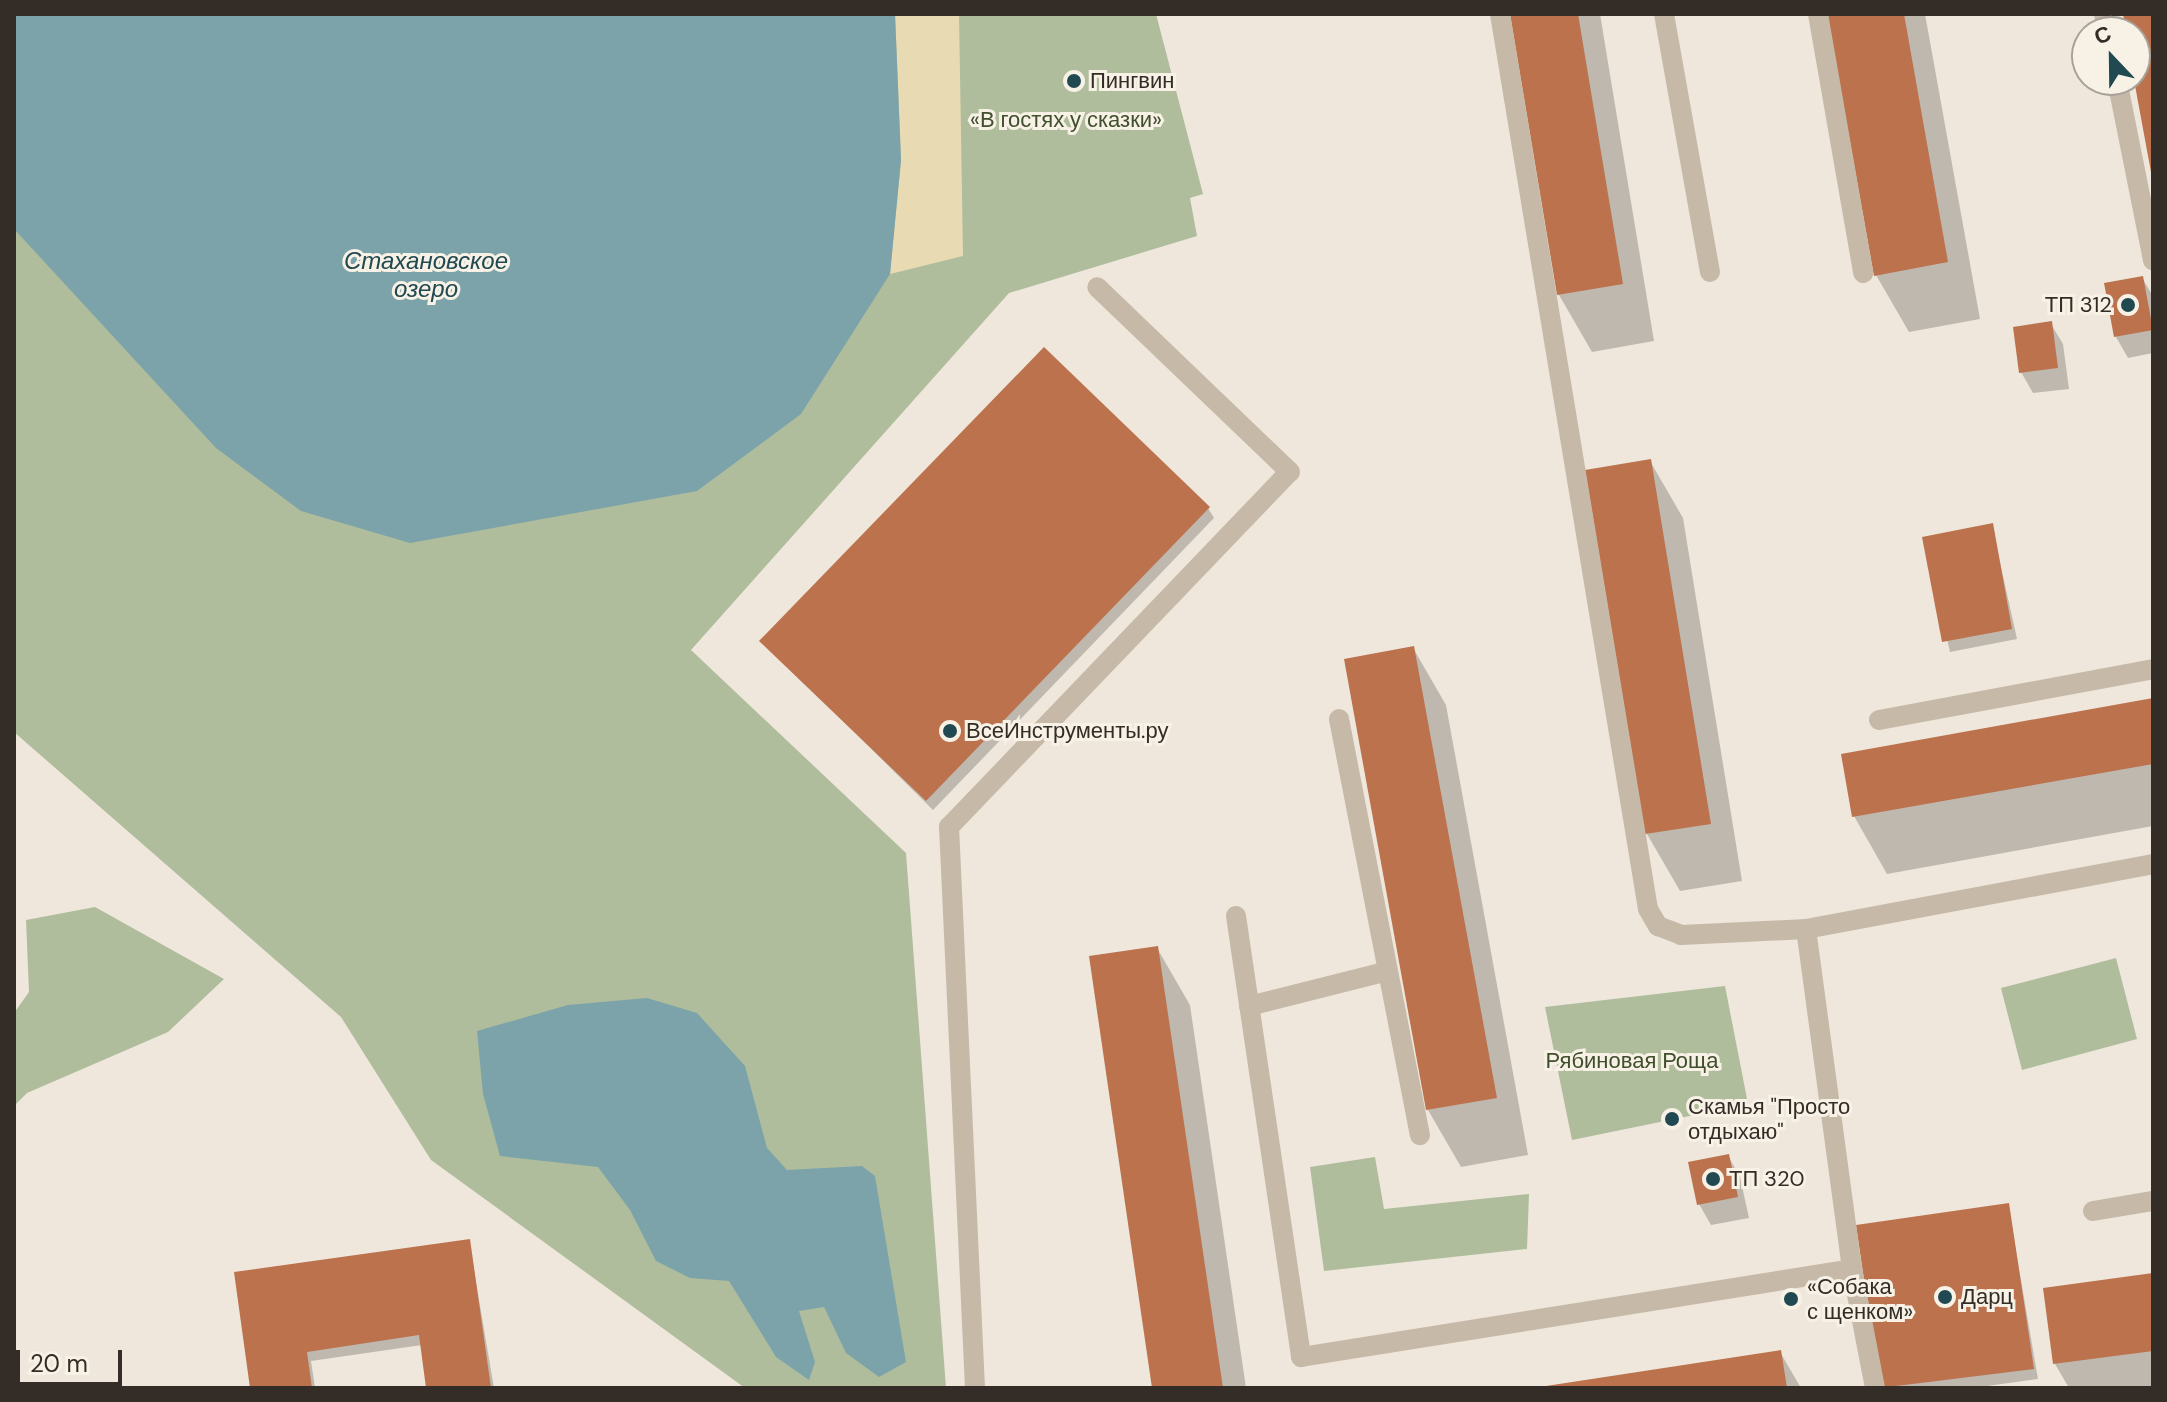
<!DOCTYPE html>
<meta charset="utf-8">
<style>
body{margin:0}
#map{position:relative;width:2167px;height:1402px;overflow:hidden;background:#efe7db;font-family:"DM Sans",sans-serif}
div>[style]{position:absolute}
.green>*{inset:0;background:#afbd9c}
.sand>*{inset:0;background:#e8dbb4}
.water>*{inset:0;background:#7ca3aa}
.shadow>*{inset:0;background:#0003}
.building>*{inset:0;background:#bb724d}
.service>*{height:20px;margin:-10px;padding:0 10px;transform-origin:10px;border-radius:10px;background:#c6b9a8}
.dots>*{width:22px;height:22px;translate:-50% -50%;box-sizing:border-box;border:4px solid #f7f1e6;border-radius:50%}
span{translate:-50% -50%;white-space:nowrap;text-align:center;line-height:1.15;-webkit-text-stroke:6px #f7f1e6;paint-order:stroke}
.poi-label{font-size:22px;color:#332c27}
.left{translate:0 -50%;text-align:left}
.right{translate:-100% -50%;text-align:right}
.park-label{font-size:22px;color:#404f2d}
.water-label{font-size:24px;color:#214951;font-style:italic}
.frame{position:absolute;inset:0;border:16px solid #332c27;pointer-events:none}
.north{position:absolute;left:2071px;top:16px;width:80px;height:80px;box-sizing:border-box;background:#f7f1e6;border:2px solid #a9a29a;border-radius:50%;rotate:338deg;font-size:22px;font-weight:700;line-height:32px;text-align:center;color:#332c27}
.north::after{content:'';display:block;margin:auto;width:28px;height:36px;background:#214951;clip-path:polygon(50% 0,100% 100%,50% 72%,0 100%)}
.scale{position:absolute;left:16px;top:1350px;width:106px;height:36px;box-sizing:border-box;border:4px solid #332c27;border-top:0;padding-left:10px;font-size:24px;line-height:28px;white-space:nowrap;color:#332c27;-webkit-text-stroke:6px #f7f1e6;paint-order:stroke}
</style>
<div id="map">
<div class="green">
<div style="clip-path:polygon(14px 14px,1156px 14px,1203px 194px,1190px 198px,1197px 236px,1009px 293px,691px 650px,906px 853px,946px 1388px,745px 1388px,431px 1160px,341px 1017px,14px 732px)"></div>
<div style="clip-path:polygon(95px 907px,224px 979px,168px 1032px,27px 1093px,14px 1106px,14px 1013px,29px 992px,26px 920px)"></div>
<div style="clip-path:polygon(2116px 958px,2137px 1039px,2022px 1070px,2001px 988px)"></div>
<div style="clip-path:polygon(1725px 986px,1748px 1104px,1572px 1140px,1545px 1007px)"></div>
<div style="clip-path:polygon(1375px 1157px,1384px 1209px,1529px 1194px,1527px 1249px,1324px 1271px,1310px 1167px)"></div>
</div>
<div class="sand">
<div style="clip-path:polygon(895px 14px,959px 14px,963px 256px,890px 274px,901px 160px)"></div>
</div>
<div class="water">
<div style="clip-path:polygon(14px 14px,895px 14px,901px 160px,890px 274px,801px 414px,697px 491px,410px 543px,301px 511px,216px 448px,14px 229px)"></div>
<div style="clip-path:polygon(647px 998px,697px 1013px,745px 1066px,767px 1148px,787px 1170px,862px 1166px,875px 1176px,906px 1362px,879px 1377px,846px 1353px,824px 1307px,799px 1311px,815px 1362px,809px 1380px,776px 1357px,729px 1281px,690px 1278px,656px 1261px,630px 1210px,598px 1167px,500px 1156px,483px 1094px,477px 1031px,568px 1005px)"></div>
</div>
<div class="shadow">
<div style="clip-path:polygon(1512px 14px,1600px 14px,1654px 341px,1592px 352px,1559px 295px)"></div>
<div style="clip-path:polygon(1829px 14px,1925px 14px,1980px 319px,1909px 332px,1876px 275px)"></div>
<div style="clip-path:polygon(2142px 278px,2153px 296px,2153px 353px,2128px 358px,2116px 337px)"></div>
<div style="clip-path:polygon(2051px 324px,2063px 344px,2069px 389px,2033px 393px,2021px 372px)"></div>
<div style="clip-path:polygon(1650px 461px,1683px 518px,1742px 881px,1680px 891px,1647px 834px)"></div>
<div style="clip-path:polygon(1208px 508px,1214px 518px,933px 810px,762px 641px)"></div>
<div style="clip-path:polygon(1992px 526px,2017px 639px,1950px 652px,1924px 538px)"></div>
<div style="clip-path:polygon(1413px 648px,1446px 705px,1528px 1155px,1461px 1167px,1428px 1110px)"></div>
<div style="clip-path:polygon(2153px 700px,2153px 826px,1887px 874px,1854px 816px)"></div>
<div style="clip-path:polygon(1157px 948px,1190px 1005px,1246px 1388px,1154px 1388px)"></div>
<div style="clip-path:polygon(1728px 1156px,1740px 1177px,1749px 1218px,1711px 1225px,1699px 1204px)"></div>
<div style="clip-path:polygon(2008px 1205px,2038px 1379px,1973px 1388px,1882px 1388px)"></div>
<div style="clip-path:polygon(469px 1241px,494px 1388px,428px 1388px,422px 1345px,311px 1361px,315px 1388px,252px 1388px)"></div>
<div style="clip-path:polygon(2153px 1275px,2153px 1388px,2069px 1388px,2055px 1364px)"></div>
<div style="clip-path:polygon(1780px 1352px,1801px 1388px,1548px 1388px)"></div>
</div>
<div class="building">
<div style="clip-path:polygon(1510px 14px,1578px 14px,1623px 284px,1557px 295px)"></div>
<div style="clip-path:polygon(1827px 14px,1904px 14px,1948px 262px,1874px 276px)"></div>
<div style="clip-path:polygon(2123px 14px,2153px 14px,2153px 183px,2134px 80px,2135px 32px,2126px 32px)"></div>
<div style="clip-path:polygon(2143px 276px,2153px 330px,2114px 337px,2104px 283px)"></div>
<div style="clip-path:polygon(2052px 321px,2058px 368px,2019px 373px,2013px 327px)"></div>
<div style="clip-path:polygon(1044px 347px,1210px 507px,926px 801px,759px 641px)"></div>
<div style="clip-path:polygon(1651px 459px,1711px 824px,1645px 834px,1585px 470px)"></div>
<div style="clip-path:polygon(1993px 523px,2012px 629px,1942px 642px,1922px 537px)"></div>
<div style="clip-path:polygon(1414px 646px,1497px 1098px,1426px 1110px,1344px 659px)"></div>
<div style="clip-path:polygon(2153px 698px,2153px 764px,1852px 817px,1841px 754px)"></div>
<div style="clip-path:polygon(1158px 946px,1223px 1388px,1152px 1388px,1089px 956px)"></div>
<div style="clip-path:polygon(1729px 1154px,1738px 1197px,1697px 1205px,1688px 1162px)"></div>
<div style="clip-path:polygon(2009px 1203px,2034px 1369px,1880px 1388px,1856px 1225px)"></div>
<div style="clip-path:polygon(470px 1239px,491px 1388px,426px 1388px,419px 1335px,307px 1352px,312px 1388px,250px 1388px,234px 1272px)"></div>
<div style="clip-path:polygon(2153px 1273px,2153px 1351px,2053px 1364px,2043px 1288px)"></div>
<div style="clip-path:polygon(1781px 1350px,1787px 1388px,1546px 1388px,1546px 1386px)"></div>
</div>
<div class="service">
<div style="left:1500px;top:14px;width:907px;rotate:80.61deg"></div>
<div style="left:1648px;top:909px;width:20px;rotate:60deg"></div>
<div style="left:1658px;top:926px;width:25px;rotate:21deg"></div>
<div style="left:1681px;top:935px;width:125px;rotate:-2.7deg"></div>
<div style="left:1664px;top:14px;width:262px;rotate:79.9deg"></div>
<div style="left:1818px;top:14px;width:263px;rotate:80.1deg"></div>
<div style="left:2104px;top:14px;width:18px;rotate:77deg"></div>
<div style="left:2117px;top:80px;width:184px;rotate:78.7deg"></div>
<div style="left:1339px;top:719px;width:424px;rotate:79deg"></div>
<div style="left:1879px;top:720px;width:279px;rotate:-10.5deg"></div>
<div style="left:1236px;top:916px;width:446px;rotate:81.6deg"></div>
<div style="left:1301px;top:1357px;width:558px;rotate:-9.07deg"></div>
<div style="left:1249px;top:1006px;width:143px;rotate:-14.1deg"></div>
<div style="left:2093px;top:1211px;width:61px;rotate:-9.5deg"></div>
<div style="left:975px;top:1388px;width:562px;rotate:-92.65deg"></div>
<div style="left:949px;top:827px;width:492px;rotate:-46.2deg"></div>
<div style="left:1290px;top:472px;width:267px;rotate:-136.2deg"></div>
<div style="left:1875px;top:1388px;width:121px;rotate:-100.9deg"></div>
<div style="left:1852px;top:1269px;width:343px;rotate:-97.7deg"></div>
<div style="left:1806px;top:929px;width:353px;rotate:-10.6deg"></div>
</div>
<div class="dots">
<div style="left:1074px;top:81px;background:#214951"></div>
<div style="left:2128px;top:305px;background:#214951"></div>
<div style="left:950px;top:731px;background:#214951"></div>
<div style="left:1672px;top:1119px;background:#214951"></div>
<div style="left:1713px;top:1179px;background:#214951"></div>
<div style="left:1945px;top:1297px;background:#214951"></div>
<div style="left:1791px;top:1299px;background:#214951"></div>
</div>
<div class="poi-label">
<span class="left" style="left:1090px;top:81px">Пингвин</span>
<span class="right" style="left:2112px;top:305px">ТП 312</span>
<span class="left" style="left:966px;top:731px">ВсеИнструменты.ру</span>
<span class="left" style="left:1688px;top:1119px">Скамья "Просто<br>отдыхаю"</span>
<span class="left" style="left:1729px;top:1179px">ТП 320</span>
<span class="left" style="left:1807px;top:1299px">«Собака<br>с щенком»</span>
<span class="left" style="left:1961px;top:1297px">Дарц</span>
</div>
<div class="park-label">
<span style="left:1066px;top:120px">«В гостях у сказки»</span>
<span style="left:1632px;top:1061px">Рябиновая Роща</span>
</div>
<div class="water-label">
<span style="left:426px;top:275px">Стахановское<br>озеро</span>
</div>
<div class="frame"></div>
<div class="north">С</div>
<div class="scale">20 m</div>
</div>
